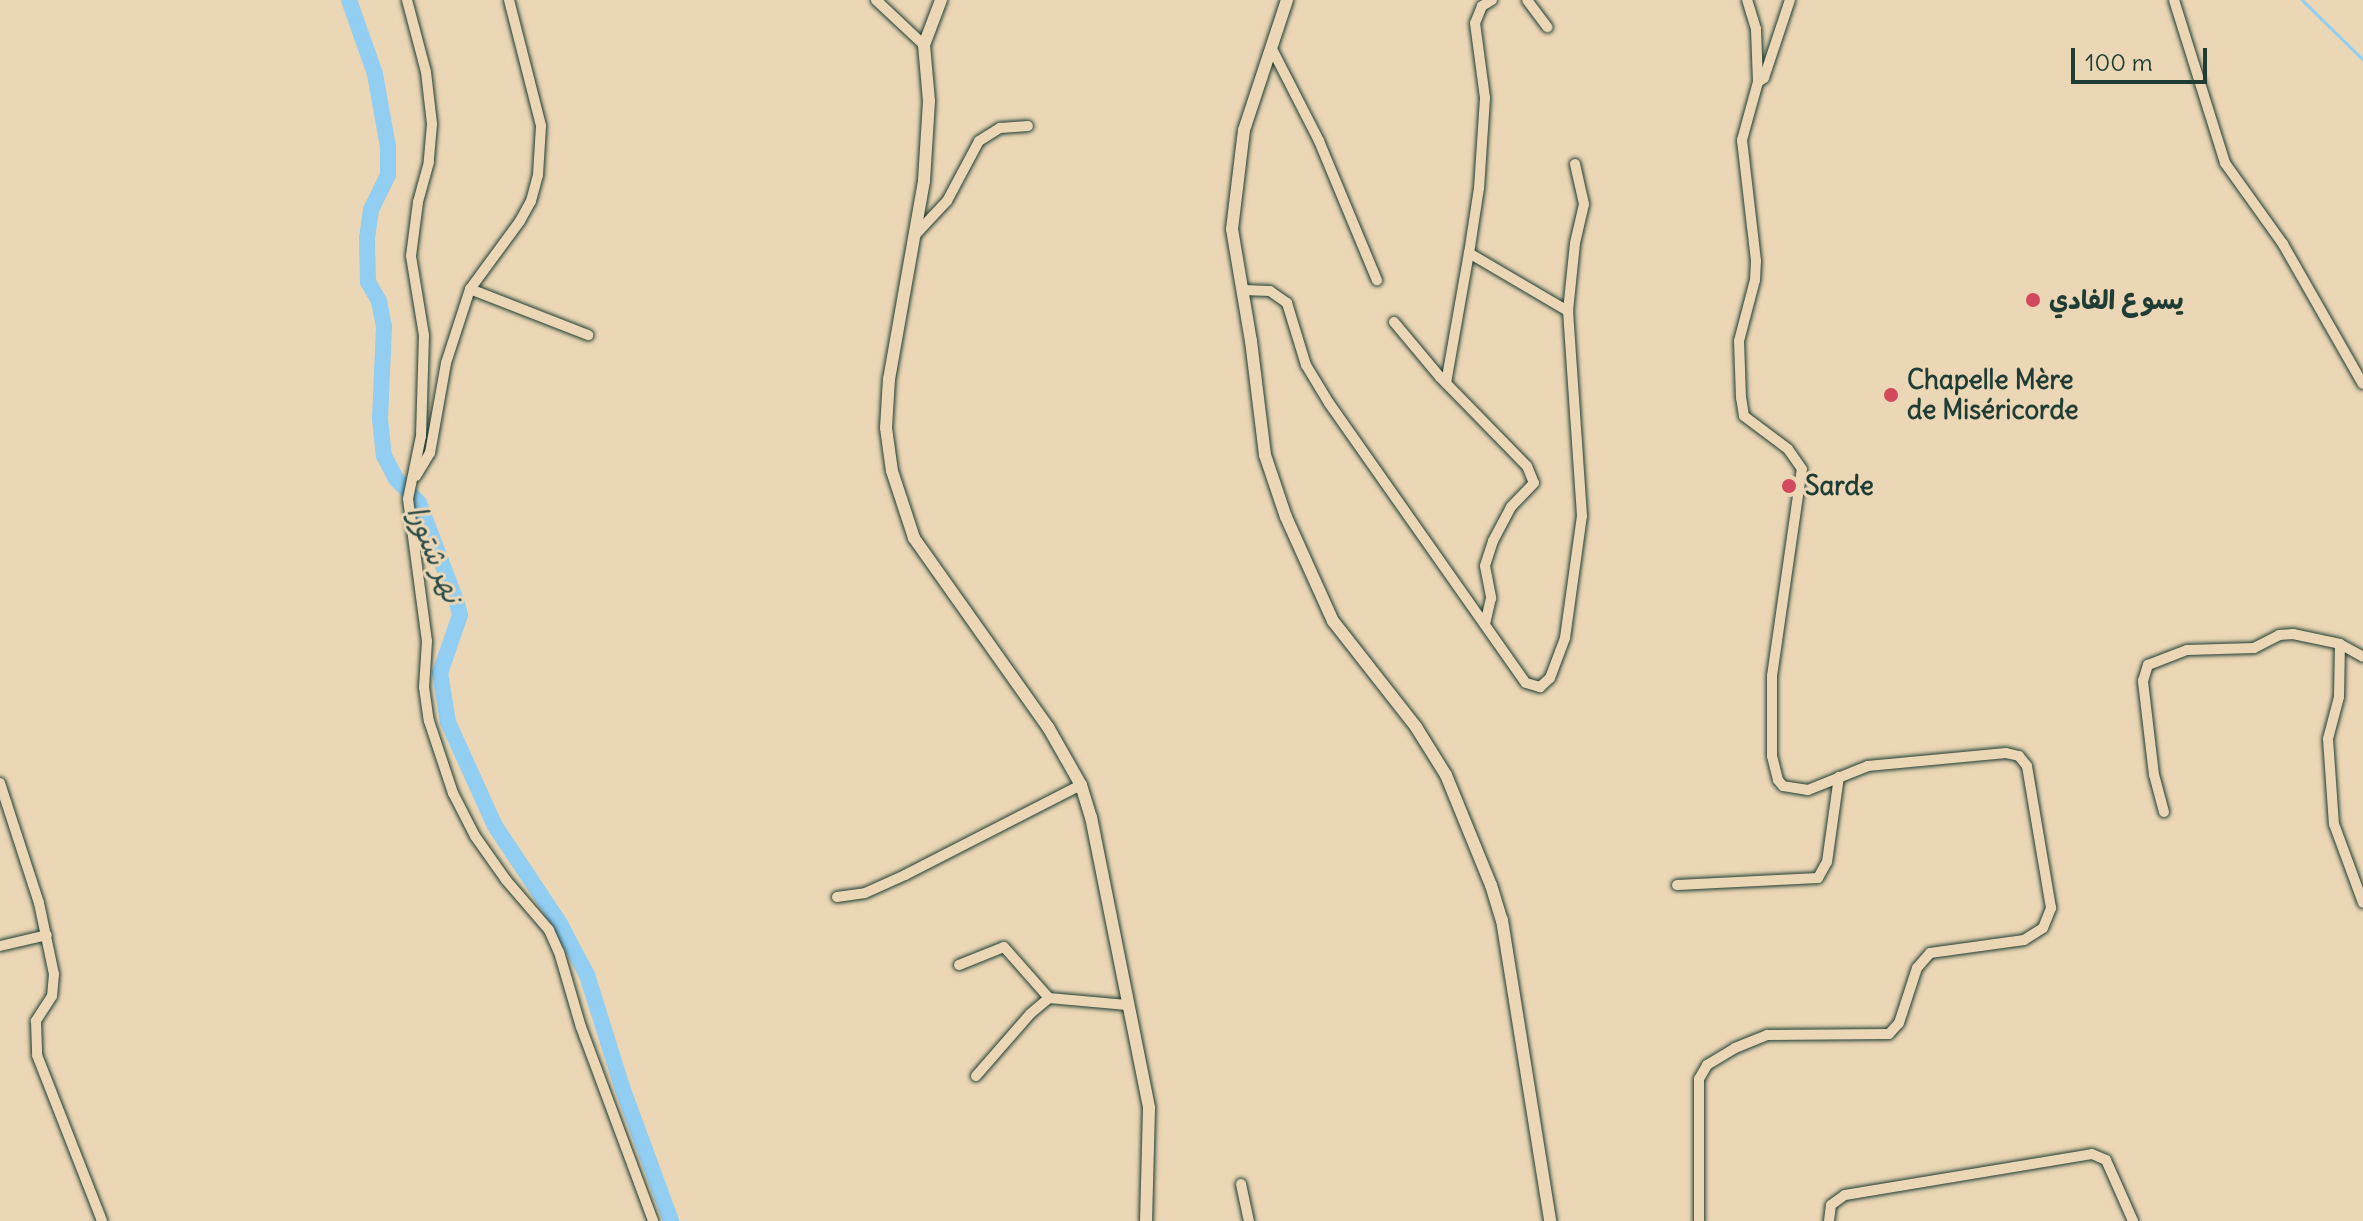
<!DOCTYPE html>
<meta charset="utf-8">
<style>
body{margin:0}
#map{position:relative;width:2363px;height:1221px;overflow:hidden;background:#ebd7b5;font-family:Delius,"Playpen Sans Arabic",sans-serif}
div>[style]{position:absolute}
.stream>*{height:3px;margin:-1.5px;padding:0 1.5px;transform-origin:1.5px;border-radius:1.5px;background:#92cdf2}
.river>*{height:16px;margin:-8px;padding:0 8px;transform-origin:8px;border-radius:8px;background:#92cdf2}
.roads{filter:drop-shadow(0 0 2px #1f3d34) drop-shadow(0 0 2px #1f3d34)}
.minor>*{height:10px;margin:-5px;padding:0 5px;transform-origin:5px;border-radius:5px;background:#ebd7b5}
.tertiary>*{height:12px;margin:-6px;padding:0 6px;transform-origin:6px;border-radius:6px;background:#ebd7b5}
.dots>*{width:22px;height:22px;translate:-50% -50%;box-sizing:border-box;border:4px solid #ebd7b5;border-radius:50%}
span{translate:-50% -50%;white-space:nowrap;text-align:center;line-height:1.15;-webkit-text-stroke:6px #ebd7b5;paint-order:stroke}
.poi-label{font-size:26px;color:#1f3d34;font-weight:700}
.left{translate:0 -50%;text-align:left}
.water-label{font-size:28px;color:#2a4b47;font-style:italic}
.scale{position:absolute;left:2071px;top:48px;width:136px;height:36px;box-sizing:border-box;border:4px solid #1f3d34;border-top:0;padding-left:10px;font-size:24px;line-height:28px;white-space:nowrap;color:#1f3d34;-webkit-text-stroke:6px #ebd7b5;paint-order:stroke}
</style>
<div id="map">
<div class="stream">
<div style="left:2302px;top:0;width:86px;rotate:44.5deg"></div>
</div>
<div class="river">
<div style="left:349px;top:0;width:78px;rotate:70.6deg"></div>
<div style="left:375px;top:74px;width:74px;rotate:79.9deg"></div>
<div style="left:388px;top:147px;width:28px;rotate:90deg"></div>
<div style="left:388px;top:175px;width:39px;rotate:116deg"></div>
<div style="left:371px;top:210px;width:28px;rotate:98deg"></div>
<div style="left:367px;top:238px;width:44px;rotate:88.7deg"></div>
<div style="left:368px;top:282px;width:22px;rotate:60deg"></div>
<div style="left:379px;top:301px;width:26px;rotate:79deg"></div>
<div style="left:384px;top:327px;width:92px;rotate:92.5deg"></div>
<div style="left:380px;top:419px;width:37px;rotate:84deg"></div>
<div style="left:384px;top:456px;width:26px;rotate:62deg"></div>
<div style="left:396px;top:479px;width:33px;rotate:46deg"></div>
<div style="left:419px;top:503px;width:107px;rotate:69.2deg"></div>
<div style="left:457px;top:603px;width:12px;rotate:76deg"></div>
<div style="left:460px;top:615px;width:61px;rotate:109deg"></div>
<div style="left:440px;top:673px;width:50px;rotate:80.7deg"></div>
<div style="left:448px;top:722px;width:114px;rotate:65.7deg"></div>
<div style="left:495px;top:826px;width:118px;rotate:56.4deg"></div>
<div style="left:560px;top:924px;width:58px;rotate:62.1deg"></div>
<div style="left:587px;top:975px;width:117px;rotate:72.6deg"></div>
<div style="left:622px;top:1087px;width:143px;rotate:69.9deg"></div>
</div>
<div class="roads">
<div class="minor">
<div style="left:407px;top:0;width:74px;rotate:75.2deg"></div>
<div style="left:426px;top:72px;width:52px;rotate:83.4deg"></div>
<div style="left:432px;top:124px;width:38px;rotate:95deg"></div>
<div style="left:429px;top:162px;width:41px;rotate:105.4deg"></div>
<div style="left:418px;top:202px;width:54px;rotate:97.4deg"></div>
<div style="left:411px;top:256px;width:80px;rotate:80.7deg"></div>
<div style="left:424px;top:335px;width:101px;rotate:91.7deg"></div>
<div style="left:421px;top:436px;width:64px;rotate:101.7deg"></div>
<div style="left:408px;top:499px;width:143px;rotate:82.4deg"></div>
<div style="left:427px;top:641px;width:46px;rotate:93.7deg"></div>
<div style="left:424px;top:687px;width:34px;rotate:82deg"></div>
<div style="left:429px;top:721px;width:76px;rotate:71.6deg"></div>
<div style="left:453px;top:793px;width:48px;rotate:62.9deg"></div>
<div style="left:475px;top:836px;width:54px;rotate:54.8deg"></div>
<div style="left:506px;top:880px;width:66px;rotate:49.3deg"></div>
<div style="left:549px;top:930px;width:24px;rotate:66deg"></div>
<div style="left:559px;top:952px;width:78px;rotate:73.7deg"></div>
<div style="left:581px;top:1027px;width:207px;rotate:69.6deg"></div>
<div style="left:509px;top:0;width:130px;rotate:75.7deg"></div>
<div style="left:541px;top:126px;width:49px;rotate:93.5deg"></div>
<div style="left:538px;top:175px;width:27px;rotate:105deg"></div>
<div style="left:531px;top:201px;width:23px;rotate:119deg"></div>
<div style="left:520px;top:221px;width:84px;rotate:126.3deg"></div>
<div style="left:470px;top:289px;width:127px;rotate:21.3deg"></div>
<div style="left:876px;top:0;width:66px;rotate:43.2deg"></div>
<div style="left:1492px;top:0;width:12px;rotate:149deg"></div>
<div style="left:1482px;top:6px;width:18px;rotate:112deg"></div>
<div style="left:1475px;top:23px;width:76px;rotate:82.4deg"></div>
<div style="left:1485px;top:98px;width:90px;rotate:93.8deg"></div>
<div style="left:1479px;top:188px;width:66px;rotate:98.7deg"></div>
<div style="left:1469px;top:253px;width:115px;rotate:30.4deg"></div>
<div style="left:1527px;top:0;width:34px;rotate:53deg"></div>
<div style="left:2174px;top:0;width:171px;rotate:72.6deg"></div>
<div style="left:2225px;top:163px;width:100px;rotate:54.4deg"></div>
<div style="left:2283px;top:244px;width:161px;rotate:60.3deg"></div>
<div style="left:1271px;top:47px;width:106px;rotate:62.9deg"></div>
<div style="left:1319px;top:141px;width:151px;rotate:67.4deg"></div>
<div style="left:1758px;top:82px;width:7px;rotate:-34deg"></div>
<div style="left:1764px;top:78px;width:82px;rotate:-71.6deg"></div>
<div style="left:916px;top:234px;width:45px;rotate:-46.8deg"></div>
<div style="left:947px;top:201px;width:68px;rotate:-61.9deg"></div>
<div style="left:979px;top:141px;width:25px;rotate:-32deg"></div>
<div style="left:1000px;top:128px;width:28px;rotate:-4deg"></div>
<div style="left:1242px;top:290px;width:28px;rotate:2deg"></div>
<div style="left:1270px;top:291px;width:21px;rotate:35deg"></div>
<div style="left:1287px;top:303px;width:65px;rotate:73deg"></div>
<div style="left:1306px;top:365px;width:44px;rotate:58.8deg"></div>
<div style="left:1329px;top:403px;width:342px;rotate:54.9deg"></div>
<div style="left:1526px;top:683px;width:15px;rotate:16deg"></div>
<div style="left:1540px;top:687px;width:13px;rotate:-42deg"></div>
<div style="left:1550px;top:678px;width:43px;rotate:-69.4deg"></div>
<div style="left:1565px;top:638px;width:123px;rotate:-82.1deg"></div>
<div style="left:1582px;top:516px;width:205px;rotate:-93.9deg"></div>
<div style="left:1568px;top:311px;width:68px;rotate:-84.1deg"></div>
<div style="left:1575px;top:243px;width:40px;rotate:-77deg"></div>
<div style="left:1584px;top:204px;width:41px;rotate:-102.7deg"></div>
<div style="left:1394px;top:322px;width:72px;rotate:50.1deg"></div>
<div style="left:1440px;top:377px;width:124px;rotate:45.7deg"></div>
<div style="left:1527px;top:466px;width:18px;rotate:68deg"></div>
<div style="left:1534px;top:483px;width:33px;rotate:134deg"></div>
<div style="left:1511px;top:507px;width:38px;rotate:118deg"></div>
<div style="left:1493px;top:541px;width:26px;rotate:108deg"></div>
<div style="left:1485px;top:566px;width:33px;rotate:79deg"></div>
<div style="left:1491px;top:598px;width:27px;rotate:103deg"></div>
<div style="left:1446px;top:383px;width:132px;rotate:-80deg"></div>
<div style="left:416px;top:476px;width:27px;rotate:-59deg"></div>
<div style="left:430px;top:453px;width:91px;rotate:-79.9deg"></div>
<div style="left:446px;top:363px;width:78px;rotate:-72deg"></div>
<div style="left:2340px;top:644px;width:53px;rotate:91.1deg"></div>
<div style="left:2339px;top:697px;width:43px;rotate:104.7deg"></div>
<div style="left:2328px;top:739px;width:85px;rotate:86deg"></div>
<div style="left:2334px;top:824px;width:84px;rotate:69.8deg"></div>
<div style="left:0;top:783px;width:126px;rotate:72deg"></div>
<div style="left:39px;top:903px;width:73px;rotate:78.1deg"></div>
<div style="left:54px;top:974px;width:22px;rotate:95deg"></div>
<div style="left:52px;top:996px;width:30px;rotate:123deg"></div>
<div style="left:36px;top:1021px;width:34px;rotate:88deg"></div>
<div style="left:37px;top:1055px;width:178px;rotate:68.6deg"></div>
<div style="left:2164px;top:812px;width:38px;rotate:-105deg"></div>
<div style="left:2154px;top:775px;width:95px;rotate:-96.7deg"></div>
<div style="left:2143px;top:681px;width:17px;rotate:-73deg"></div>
<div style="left:2148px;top:665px;width:42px;rotate:-21deg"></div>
<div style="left:2187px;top:650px;width:67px;rotate:-1.7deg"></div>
<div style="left:2254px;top:648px;width:28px;rotate:-27deg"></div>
<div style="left:2279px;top:635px;width:14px;rotate:-4deg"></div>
<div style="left:2293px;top:634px;width:48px;rotate:12deg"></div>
<div style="left:2340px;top:644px;width:26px;rotate:29deg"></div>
<div style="left:1677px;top:885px;width:141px;rotate:-2.8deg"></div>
<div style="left:1818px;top:878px;width:18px;rotate:-61deg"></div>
<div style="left:1827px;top:862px;width:86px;rotate:-82deg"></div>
<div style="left:837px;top:897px;width:28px;rotate:-8deg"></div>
<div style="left:865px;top:893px;width:44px;rotate:-24.2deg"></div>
<div style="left:905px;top:875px;width:198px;rotate:-27.1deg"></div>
<div style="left:0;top:946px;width:48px;rotate:-13.2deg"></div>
<div style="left:959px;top:965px;width:48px;rotate:-21.8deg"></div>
<div style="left:1004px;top:947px;width:68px;rotate:48.6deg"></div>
<div style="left:976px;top:1076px;width:82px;rotate:-48.9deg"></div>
<div style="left:1030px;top:1014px;width:25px;rotate:-40deg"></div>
<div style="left:1049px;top:998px;width:78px;rotate:5.1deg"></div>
<div style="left:1241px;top:1184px;width:38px;rotate:78deg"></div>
<div style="left:1699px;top:1221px;width:142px;rotate:-90deg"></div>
<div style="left:1699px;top:1079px;width:16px;rotate:-60deg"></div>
<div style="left:1707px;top:1065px;width:33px;rotate:-31deg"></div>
<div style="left:1735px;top:1048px;width:35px;rotate:-22deg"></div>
<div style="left:1767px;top:1035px;width:122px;rotate:-0.5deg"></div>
<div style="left:1889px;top:1034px;width:15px;rotate:-48deg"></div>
<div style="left:1899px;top:1023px;width:58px;rotate:-71.9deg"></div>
<div style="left:1917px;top:968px;width:20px;rotate:-49deg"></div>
<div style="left:1930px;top:953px;width:95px;rotate:-7.9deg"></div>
<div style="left:2024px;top:940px;width:22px;rotate:-32deg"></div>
<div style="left:2043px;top:928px;width:22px;rotate:-68deg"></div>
<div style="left:2051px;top:908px;width:144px;rotate:-99.6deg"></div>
<div style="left:2027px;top:766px;width:13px;rotate:-129deg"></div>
<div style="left:2019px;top:756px;width:13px;rotate:-167deg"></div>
<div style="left:2006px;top:753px;width:139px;rotate:174.6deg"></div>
<div style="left:1868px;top:766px;width:65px;rotate:158.2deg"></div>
<div style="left:1808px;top:790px;width:25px;rotate:-171deg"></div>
<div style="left:1783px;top:786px;width:8px;rotate:-130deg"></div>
<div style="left:1778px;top:780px;width:25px;rotate:-104deg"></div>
<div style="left:1772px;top:756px;width:80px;rotate:-90deg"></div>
<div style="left:1772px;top:676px;width:209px;rotate:-81.8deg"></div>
<div style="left:1802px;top:469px;width:24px;rotate:-125deg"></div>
<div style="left:1788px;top:449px;width:55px;rotate:-143.1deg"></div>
<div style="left:1744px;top:416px;width:18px;rotate:-99deg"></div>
<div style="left:1741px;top:398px;width:57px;rotate:-92deg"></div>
<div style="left:1739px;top:341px;width:63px;rotate:-75.3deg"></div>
<div style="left:1755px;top:280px;width:19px;rotate:-87deg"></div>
<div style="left:1756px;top:261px;width:122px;rotate:-96.6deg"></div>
<div style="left:1742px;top:140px;width:60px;rotate:-74.6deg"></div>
<div style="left:1758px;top:82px;width:53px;rotate:-92.2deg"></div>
<div style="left:1756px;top:29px;width:30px;rotate:-107deg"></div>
<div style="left:1829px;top:1221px;width:16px;rotate:-83deg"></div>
<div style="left:1831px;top:1205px;width:17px;rotate:-36deg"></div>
<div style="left:1845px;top:1195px;width:250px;rotate:-9.4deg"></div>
<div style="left:2092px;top:1154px;width:15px;rotate:23deg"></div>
<div style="left:2106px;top:1160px;width:67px;rotate:66.1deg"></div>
</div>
<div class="tertiary">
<div style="left:941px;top:0;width:48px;rotate:110.7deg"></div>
<div style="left:924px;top:45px;width:56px;rotate:84.9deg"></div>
<div style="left:929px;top:101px;width:80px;rotate:93.6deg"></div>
<div style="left:924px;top:181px;width:201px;rotate:100deg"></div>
<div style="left:889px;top:379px;width:49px;rotate:93.5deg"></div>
<div style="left:886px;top:428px;width:43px;rotate:82.1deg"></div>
<div style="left:892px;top:471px;width:71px;rotate:71.8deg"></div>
<div style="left:914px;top:538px;width:232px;rotate:54.7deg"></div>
<div style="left:1048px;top:727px;width:67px;rotate:60.4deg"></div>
<div style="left:1081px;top:785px;width:34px;rotate:73deg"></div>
<div style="left:1091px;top:817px;width:297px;rotate:78.7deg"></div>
<div style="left:1149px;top:1108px;width:113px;rotate:91.5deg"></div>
<div style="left:1287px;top:0;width:137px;rotate:108.3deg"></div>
<div style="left:1244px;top:130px;width:100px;rotate:96.9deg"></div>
<div style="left:1232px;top:229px;width:114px;rotate:80.4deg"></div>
<div style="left:1251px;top:341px;width:115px;rotate:83deg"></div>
<div style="left:1265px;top:455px;width:65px;rotate:71.3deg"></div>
<div style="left:1286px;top:517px;width:114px;rotate:65.7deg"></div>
<div style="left:1333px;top:621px;width:135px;rotate:51.9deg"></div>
<div style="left:1416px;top:727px;width:57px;rotate:58deg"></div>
<div style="left:1446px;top:775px;width:119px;rotate:67.8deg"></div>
<div style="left:1491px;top:885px;width:37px;rotate:73deg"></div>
<div style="left:1502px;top:920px;width:305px;rotate:80.9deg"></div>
</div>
</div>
<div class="dots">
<div style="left:2033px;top:300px;background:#d1495b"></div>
<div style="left:1891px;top:395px;background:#d1495b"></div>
<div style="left:1789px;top:486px;background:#d1495b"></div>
</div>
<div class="poi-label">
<span class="left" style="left:2049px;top:300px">يسوع الفادي</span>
<span class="left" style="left:1907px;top:395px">Chapelle Mère<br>de Miséricorde</span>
<span class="left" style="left:1805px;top:486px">Sarde</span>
</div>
<div class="water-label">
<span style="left:435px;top:554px;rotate:68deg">نهر شتورا</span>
</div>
<div class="scale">100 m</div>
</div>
